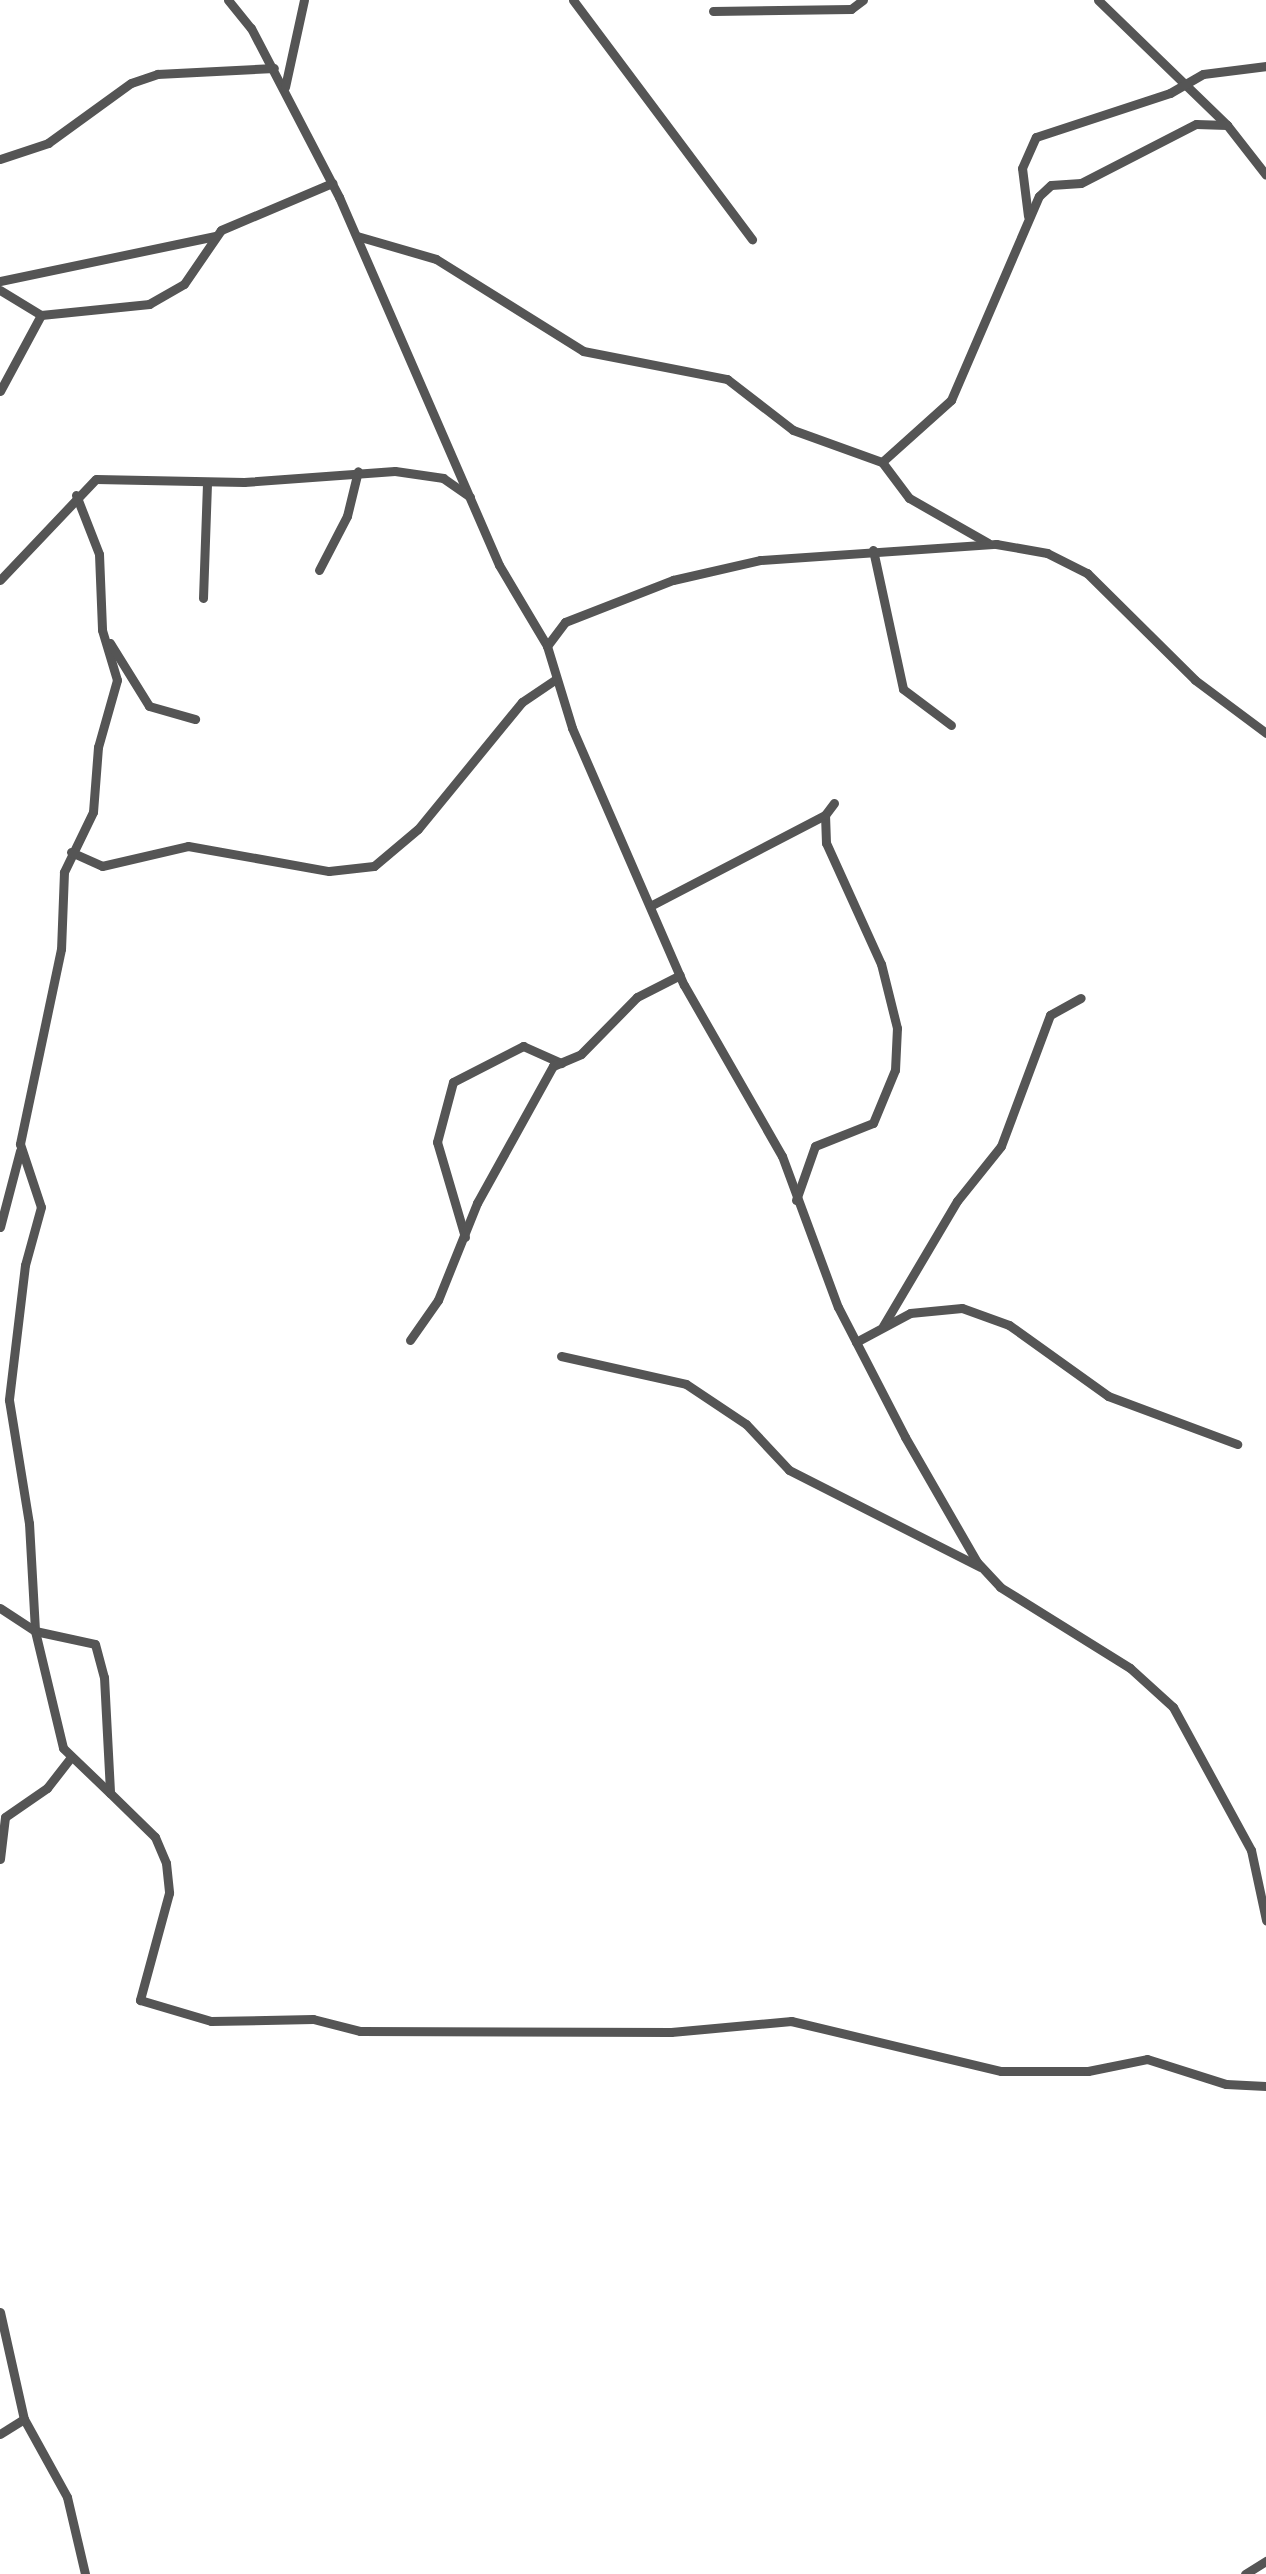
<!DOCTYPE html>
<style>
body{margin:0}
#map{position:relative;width:1266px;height:2574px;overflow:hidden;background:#fff;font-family:"Sofia Sans Condensed",sans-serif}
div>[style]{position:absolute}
.street>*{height:9px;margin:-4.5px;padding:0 4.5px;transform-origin:4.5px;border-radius:4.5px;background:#555}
span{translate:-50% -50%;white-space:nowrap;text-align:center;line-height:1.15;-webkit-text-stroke:6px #fff;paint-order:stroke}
</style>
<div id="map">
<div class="street">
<div style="left:228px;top:0;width:36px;rotate:51deg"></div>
<div style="left:251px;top:28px;width:191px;rotate:62.5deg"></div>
<div style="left:339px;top:197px;width:401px;rotate:66.5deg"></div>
<div style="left:499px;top:565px;width:94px;rotate:59.3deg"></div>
<div style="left:547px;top:646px;width:86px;rotate:73deg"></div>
<div style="left:572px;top:728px;width:280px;rotate:66.5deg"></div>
<div style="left:684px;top:985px;width:197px;rotate:60.2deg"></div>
<div style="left:782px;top:1156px;width:161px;rotate:69.7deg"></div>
<div style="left:838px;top:1307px;width:146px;rotate:62.7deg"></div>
<div style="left:905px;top:1437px;width:144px;rotate:60.1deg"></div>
<div style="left:977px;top:1562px;width:34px;rotate:47deg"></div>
<div style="left:1000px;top:1587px;width:153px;rotate:31.9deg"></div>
<div style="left:1130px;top:1668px;width:58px;rotate:42.2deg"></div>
<div style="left:1173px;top:1707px;width:163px;rotate:61.4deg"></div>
<div style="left:1251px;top:1850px;width:72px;rotate:77.9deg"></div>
<div style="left:573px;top:0;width:299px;rotate:53.2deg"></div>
<div style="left:1098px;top:0;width:180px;rotate:44.1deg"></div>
<div style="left:1227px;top:125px;width:63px;rotate:52deg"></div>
<div style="left:713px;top:11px;width:138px;rotate:-0.8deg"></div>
<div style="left:851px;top:9px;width:15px;rotate:-37deg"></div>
<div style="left:285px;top:87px;width:89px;rotate:-77.7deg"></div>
<div style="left:0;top:159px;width:51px;rotate:-18.4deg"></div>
<div style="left:48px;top:143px;width:102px;rotate:-35.9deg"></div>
<div style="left:131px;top:83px;width:28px;rotate:-19deg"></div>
<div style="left:157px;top:74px;width:117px;rotate:-2.9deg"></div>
<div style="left:1028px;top:216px;width:48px;rotate:-97.1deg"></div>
<div style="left:1022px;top:168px;width:34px;rotate:-66deg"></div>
<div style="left:1036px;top:137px;width:141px;rotate:-18.2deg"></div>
<div style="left:1170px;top:93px;width:38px;rotate:-30deg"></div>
<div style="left:1203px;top:74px;width:64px;rotate:-7.2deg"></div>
<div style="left:357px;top:236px;width:82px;rotate:16.2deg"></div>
<div style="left:436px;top:259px;width:173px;rotate:32deg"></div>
<div style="left:583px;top:351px;width:147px;rotate:11deg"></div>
<div style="left:727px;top:379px;width:83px;rotate:37.7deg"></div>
<div style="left:793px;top:430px;width:95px;rotate:19.8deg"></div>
<div style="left:0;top:281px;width:220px;rotate:-11.8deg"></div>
<div style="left:0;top:290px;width:48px;rotate:31.4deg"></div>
<div style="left:41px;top:315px;width:109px;rotate:-5.8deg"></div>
<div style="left:149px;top:304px;width:40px;rotate:-29.7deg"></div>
<div style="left:184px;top:284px;width:65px;rotate:-55.6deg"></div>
<div style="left:221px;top:230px;width:121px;rotate:-22.9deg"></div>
<div style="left:0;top:391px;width:86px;rotate:-61.7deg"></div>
<div style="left:76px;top:495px;width:63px;rotate:68.7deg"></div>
<div style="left:99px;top:554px;width:76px;rotate:87.7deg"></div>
<div style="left:102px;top:630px;width:52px;rotate:73.3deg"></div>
<div style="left:117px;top:680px;width:70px;rotate:105.8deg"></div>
<div style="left:98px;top:747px;width:65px;rotate:94.4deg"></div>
<div style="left:93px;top:812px;width:67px;rotate:115.8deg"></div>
<div style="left:64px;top:872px;width:77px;rotate:92.2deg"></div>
<div style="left:61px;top:949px;width:199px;rotate:101.9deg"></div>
<div style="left:20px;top:1144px;width:66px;rotate:71.6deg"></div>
<div style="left:41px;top:1207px;width:60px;rotate:105.4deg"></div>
<div style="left:25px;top:1265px;width:136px;rotate:96.8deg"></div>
<div style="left:9px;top:1400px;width:125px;rotate:80.8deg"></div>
<div style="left:29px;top:1523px;width:108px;rotate:86.8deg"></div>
<div style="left:35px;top:1631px;width:61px;rotate:12.2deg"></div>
<div style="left:95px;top:1644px;width:34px;rotate:75deg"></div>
<div style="left:104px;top:1677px;width:116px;rotate:87deg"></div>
<div style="left:110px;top:1793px;width:63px;rotate:44.4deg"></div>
<div style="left:155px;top:1837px;width:28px;rotate:67deg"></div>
<div style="left:166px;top:1863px;width:30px;rotate:84deg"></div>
<div style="left:169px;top:1893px;width:111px;rotate:105.2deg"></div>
<div style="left:140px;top:2000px;width:74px;rotate:16.5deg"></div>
<div style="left:211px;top:2021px;width:102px;rotate:-1.1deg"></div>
<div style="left:313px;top:2019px;width:49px;rotate:14.3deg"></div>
<div style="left:360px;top:2031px;width:311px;rotate:0.2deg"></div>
<div style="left:671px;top:2032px;width:121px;rotate:-5.2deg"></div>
<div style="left:791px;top:2021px;width:216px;rotate:13.4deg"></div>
<div style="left:1001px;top:2071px;width:87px"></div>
<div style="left:1088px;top:2071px;width:60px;rotate:-11.5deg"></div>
<div style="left:1147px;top:2059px;width:83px;rotate:17.6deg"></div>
<div style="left:1226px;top:2084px;width:40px;rotate:2.9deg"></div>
<div style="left:988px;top:543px;width:91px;rotate:-150.3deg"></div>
<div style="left:909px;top:498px;width:45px;rotate:-126.9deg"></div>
<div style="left:882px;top:462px;width:93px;rotate:-41.9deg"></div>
<div style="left:951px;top:400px;width:222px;rotate:-66.7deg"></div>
<div style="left:1039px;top:196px;width:16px;rotate:-43deg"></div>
<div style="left:1051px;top:185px;width:30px;rotate:-4deg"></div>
<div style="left:1081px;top:183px;width:129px;rotate:-27.2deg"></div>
<div style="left:1196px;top:124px;width:31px;rotate:2deg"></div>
<div style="left:873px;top:550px;width:142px;rotate:77.8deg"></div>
<div style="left:903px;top:689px;width:60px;rotate:36.9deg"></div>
<div style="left:319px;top:570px;width:61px;rotate:-62.6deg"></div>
<div style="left:347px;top:516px;width:46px;rotate:-76.3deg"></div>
<div style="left:0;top:580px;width:139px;rotate:-46.5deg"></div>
<div style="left:96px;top:479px;width:148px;rotate:1.2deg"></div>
<div style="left:244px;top:482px;width:151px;rotate:-4.2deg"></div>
<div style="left:395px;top:471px;width:49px;rotate:8.3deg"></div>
<div style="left:443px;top:478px;width:33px;rotate:35deg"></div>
<div style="left:203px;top:598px;width:116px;rotate:-88deg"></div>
<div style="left:110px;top:643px;width:74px;rotate:58.2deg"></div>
<div style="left:149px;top:706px;width:48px;rotate:15.8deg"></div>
<div style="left:547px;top:646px;width:30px;rotate:-53deg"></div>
<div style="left:565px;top:622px;width:116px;rotate:-21.3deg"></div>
<div style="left:673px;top:580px;width:89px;rotate:-12.9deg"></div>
<div style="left:760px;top:560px;width:237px;rotate:-3.9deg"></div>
<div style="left:996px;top:544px;width:52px;rotate:10deg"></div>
<div style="left:1047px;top:553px;width:45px;rotate:26.6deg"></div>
<div style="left:1087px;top:573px;width:152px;rotate:44.7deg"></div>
<div style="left:1195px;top:680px;width:89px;rotate:36.7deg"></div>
<div style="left:71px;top:852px;width:34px;rotate:24deg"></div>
<div style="left:102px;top:866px;width:88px;rotate:-13.1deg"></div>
<div style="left:188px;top:846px;width:143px;rotate:10.1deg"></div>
<div style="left:329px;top:871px;width:45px;rotate:-6.3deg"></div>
<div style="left:374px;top:866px;width:57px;rotate:-40.1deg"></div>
<div style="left:418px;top:829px;width:164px;rotate:-50.7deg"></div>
<div style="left:522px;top:702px;width:40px;rotate:-34deg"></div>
<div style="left:652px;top:905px;width:195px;rotate:-27.5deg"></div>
<div style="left:796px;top:1200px;width:57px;rotate:-70.6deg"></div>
<div style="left:815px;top:1146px;width:62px;rotate:-21.6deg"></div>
<div style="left:873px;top:1123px;width:57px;rotate:-67.5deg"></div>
<div style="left:895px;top:1070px;width:42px;rotate:-87.3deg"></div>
<div style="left:897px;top:1028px;width:66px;rotate:-104deg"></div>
<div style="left:881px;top:964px;width:133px;rotate:-114.4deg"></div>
<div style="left:826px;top:843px;width:28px;rotate:-92deg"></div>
<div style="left:825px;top:815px;width:15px;rotate:-53deg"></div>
<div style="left:0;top:1227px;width:79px;rotate:-75.3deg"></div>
<div style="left:465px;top:1237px;width:99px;rotate:-106.4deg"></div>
<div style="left:437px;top:1142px;width:62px;rotate:-75.1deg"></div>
<div style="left:453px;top:1082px;width:79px;rotate:-27.2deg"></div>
<div style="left:523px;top:1046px;width:42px;rotate:24.1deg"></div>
<div style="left:883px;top:1326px;width:145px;rotate:-59.4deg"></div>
<div style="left:957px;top:1201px;width:70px;rotate:-51.3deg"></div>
<div style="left:1001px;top:1146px;width:140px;rotate:-69.5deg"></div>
<div style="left:1050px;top:1015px;width:35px;rotate:-29deg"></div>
<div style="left:410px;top:1340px;width:49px;rotate:-55deg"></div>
<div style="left:438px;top:1300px;width:105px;rotate:-68.1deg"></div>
<div style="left:477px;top:1203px;width:157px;rotate:-61deg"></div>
<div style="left:553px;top:1066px;width:30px;rotate:-23deg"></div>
<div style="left:581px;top:1054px;width:80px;rotate:-45.5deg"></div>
<div style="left:637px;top:997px;width:48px;rotate:-27.1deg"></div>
<div style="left:856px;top:1342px;width:61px;rotate:-28.2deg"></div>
<div style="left:910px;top:1313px;width:52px;rotate:-5.5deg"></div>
<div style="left:962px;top:1308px;width:50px;rotate:19.9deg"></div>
<div style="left:1009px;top:1325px;width:122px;rotate:35.6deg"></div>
<div style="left:1108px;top:1396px;width:138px;rotate:20.4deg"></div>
<div style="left:561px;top:1356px;width:128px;rotate:12.6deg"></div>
<div style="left:686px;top:1384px;width:72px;rotate:33.7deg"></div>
<div style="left:746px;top:1424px;width:63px;rotate:46.9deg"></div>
<div style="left:789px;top:1470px;width:214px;rotate:26.9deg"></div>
<div style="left:0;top:1608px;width:42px;rotate:33.3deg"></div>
<div style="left:35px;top:1631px;width:120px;rotate:76.5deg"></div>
<div style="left:63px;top:1748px;width:65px;rotate:43.8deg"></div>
<div style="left:0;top:1859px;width:42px;rotate:-83.2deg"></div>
<div style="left:5px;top:1817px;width:51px;rotate:-34.6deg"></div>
<div style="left:47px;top:1788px;width:37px;rotate:-52deg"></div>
<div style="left:0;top:2312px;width:110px;rotate:77.4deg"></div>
<div style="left:24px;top:2419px;width:89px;rotate:61.1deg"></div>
<div style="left:67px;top:2497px;width:79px;rotate:76.8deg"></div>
<div style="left:0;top:2434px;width:28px;rotate:-32deg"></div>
<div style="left:1245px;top:2574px;width:25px;rotate:-32deg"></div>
</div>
</div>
